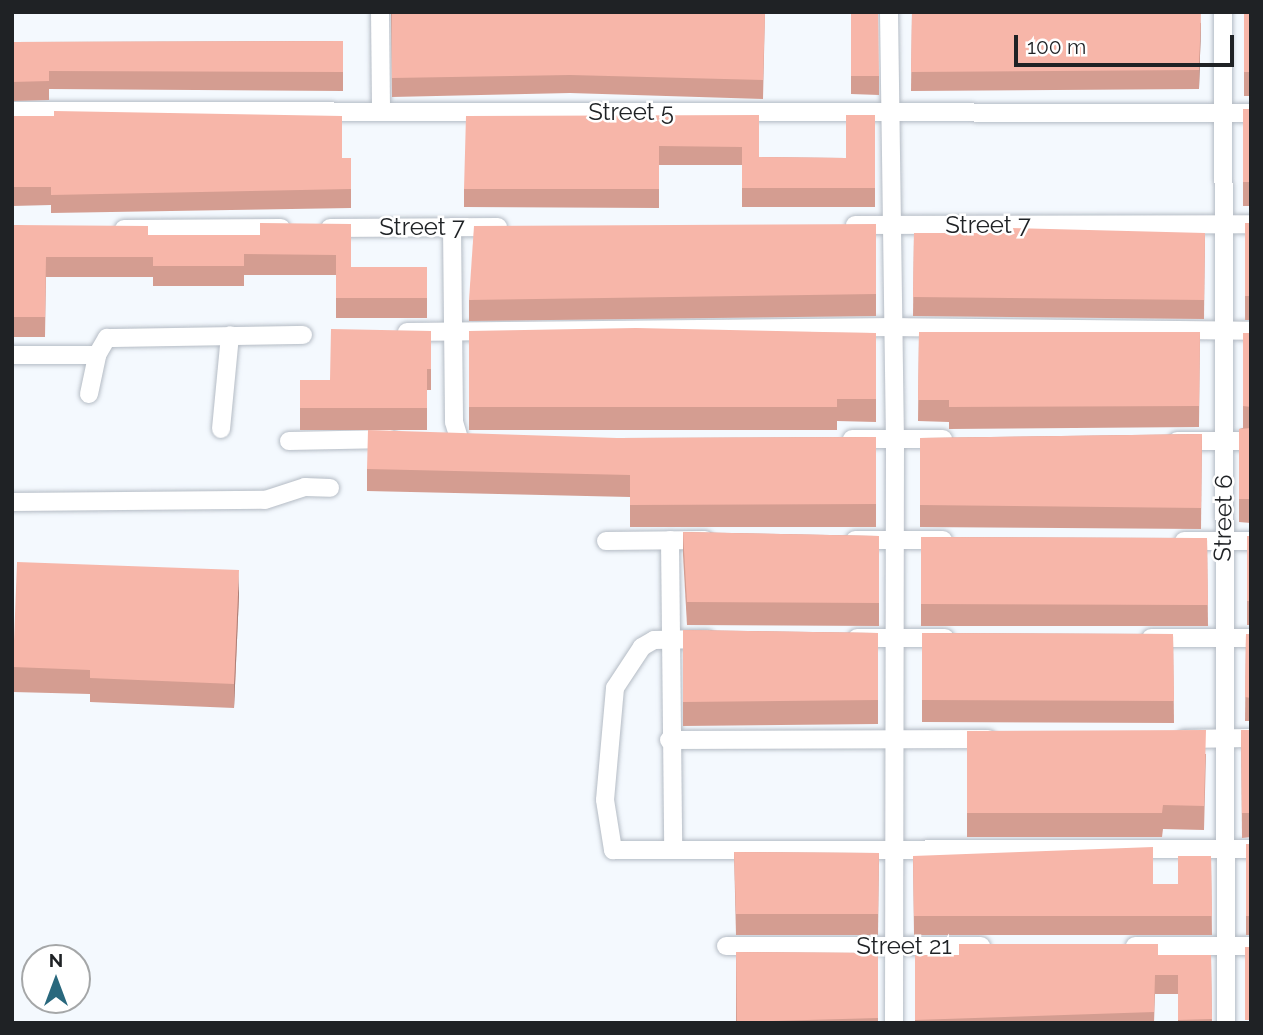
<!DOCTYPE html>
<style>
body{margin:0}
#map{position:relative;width:1263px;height:1035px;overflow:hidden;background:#f4f9fe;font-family:Raleway,sans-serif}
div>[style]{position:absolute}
.roads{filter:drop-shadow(0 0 2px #b4bbc4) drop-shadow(0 0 2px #b4bbc4)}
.minor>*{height:18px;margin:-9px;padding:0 9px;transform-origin:9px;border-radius:9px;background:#fff}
.wall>*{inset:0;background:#d49d91}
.shaded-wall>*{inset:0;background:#ad7f76}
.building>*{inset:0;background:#f7b6a9}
span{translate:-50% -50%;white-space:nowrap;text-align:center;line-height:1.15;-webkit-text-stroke:5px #fff;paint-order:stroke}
.street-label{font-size:24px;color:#1f2225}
.frame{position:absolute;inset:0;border:14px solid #1f2225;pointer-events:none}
.north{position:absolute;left:21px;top:944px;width:70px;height:70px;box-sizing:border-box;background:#fff;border:2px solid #a5a7a8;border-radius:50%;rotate:0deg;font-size:19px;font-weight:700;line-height:28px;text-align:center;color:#1f2225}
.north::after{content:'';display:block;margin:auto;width:24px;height:32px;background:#29687d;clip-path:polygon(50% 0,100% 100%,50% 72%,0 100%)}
.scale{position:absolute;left:1014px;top:35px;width:220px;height:32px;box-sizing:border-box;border:4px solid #1f2225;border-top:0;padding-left:9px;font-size:21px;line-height:24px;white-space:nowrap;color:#1f2225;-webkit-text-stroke:5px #fff;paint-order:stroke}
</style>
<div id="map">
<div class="roads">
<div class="minor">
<div style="left:380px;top:12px;width:100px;rotate:89.4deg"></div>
<div style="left:889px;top:12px;width:427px;rotate:89.2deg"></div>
<div style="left:895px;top:439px;width:584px;rotate:90.1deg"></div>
<div style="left:1223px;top:12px;width:1011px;rotate:89.83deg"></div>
<div style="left:12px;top:111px;width:1239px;rotate:0.09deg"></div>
<div style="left:855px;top:225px;width:396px;rotate:-0.1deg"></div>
<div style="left:452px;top:227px;width:195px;rotate:89.4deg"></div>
<div style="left:454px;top:422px;width:17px;rotate:73deg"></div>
<div style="left:330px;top:228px;width:168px;rotate:-0.3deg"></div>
<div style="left:124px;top:229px;width:157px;rotate:-0.4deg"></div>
<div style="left:407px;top:332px;width:487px;rotate:-0.6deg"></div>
<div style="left:894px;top:327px;width:357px;rotate:0.6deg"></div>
<div style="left:12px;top:355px;width:85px"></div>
<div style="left:89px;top:394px;width:40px;rotate:-78deg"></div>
<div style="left:97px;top:355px;width:20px;rotate:-60deg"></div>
<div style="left:107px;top:338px;width:196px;rotate:-0.9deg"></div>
<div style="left:221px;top:429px;width:94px;rotate:-84.5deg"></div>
<div style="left:852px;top:439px;width:91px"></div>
<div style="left:289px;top:441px;width:101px;rotate:-1.1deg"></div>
<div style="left:1177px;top:441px;width:74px"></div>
<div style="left:12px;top:502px;width:253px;rotate:-0.5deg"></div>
<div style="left:265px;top:500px;width:42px;rotate:-18deg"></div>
<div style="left:305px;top:487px;width:25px;rotate:2deg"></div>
<div style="left:670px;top:540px;width:308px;rotate:89.4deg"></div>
<div style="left:855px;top:540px;width:88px"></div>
<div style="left:606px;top:541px;width:99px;rotate:-0.6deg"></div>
<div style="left:1184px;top:541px;width:67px"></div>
<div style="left:857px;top:638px;width:88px"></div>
<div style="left:1151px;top:638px;width:100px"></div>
<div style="left:707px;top:639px;width:53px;rotate:178.9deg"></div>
<div style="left:654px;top:640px;width:14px;rotate:150deg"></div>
<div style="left:642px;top:647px;width:49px;rotate:123.4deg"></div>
<div style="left:615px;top:688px;width:112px;rotate:95.1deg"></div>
<div style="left:605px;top:800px;width:51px;rotate:80.9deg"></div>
<div style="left:613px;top:850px;width:638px;rotate:-0.09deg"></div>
<div style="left:1184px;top:739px;width:67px;rotate:-0.9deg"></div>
<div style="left:669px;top:740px;width:319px;rotate:-0.2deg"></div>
<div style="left:726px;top:946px;width:255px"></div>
<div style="left:1135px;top:946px;width:116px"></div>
</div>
</div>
<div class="wall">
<div style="clip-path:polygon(391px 12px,765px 12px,763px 99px,570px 93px,392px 97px)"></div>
<div style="clip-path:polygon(851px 12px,879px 76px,879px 95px,851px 94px)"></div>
<div style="clip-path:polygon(912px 12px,1201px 23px,1199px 89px,911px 91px)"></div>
<div style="clip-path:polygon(1244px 12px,1251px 12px,1251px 96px,1244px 96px)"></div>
<div style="clip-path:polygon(343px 41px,343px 91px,49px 89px,49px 100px,12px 101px,12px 42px)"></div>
<div style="clip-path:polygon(1243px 109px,1251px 109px,1251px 206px,1243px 206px)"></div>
<div style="clip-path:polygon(759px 115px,759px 157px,846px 158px,875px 115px,875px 207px,742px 207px,742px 165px,659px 165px,659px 208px,464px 207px,464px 189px)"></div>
<div style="clip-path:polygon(12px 116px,342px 158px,351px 158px,351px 208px,51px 213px,51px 205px,12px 206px)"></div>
<div style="clip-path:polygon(1245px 223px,1251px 223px,1251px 320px,1245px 320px)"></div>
<div style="clip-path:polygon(351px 224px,351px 267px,427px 267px,427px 318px,336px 318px,336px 275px,244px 275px,244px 286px,153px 286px,153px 277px,46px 277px,45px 337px,12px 337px,12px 225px,148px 235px,260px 235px)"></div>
<div style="clip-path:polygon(876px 224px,876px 316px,469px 321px,469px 300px)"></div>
<div style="clip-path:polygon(914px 233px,1205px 233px,1204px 319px,913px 316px)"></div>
<div style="clip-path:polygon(431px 331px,431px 390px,427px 390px,427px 430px,300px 430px,300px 380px,330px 380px)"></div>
<div style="clip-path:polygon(469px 331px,876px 333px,876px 422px,837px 421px,837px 430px,469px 430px)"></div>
<div style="clip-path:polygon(919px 332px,1200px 332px,1199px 427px,949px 429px,949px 422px,918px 421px)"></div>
<div style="clip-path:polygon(1243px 333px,1251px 333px,1251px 523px,1239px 522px,1239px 429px,1243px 428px)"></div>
<div style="clip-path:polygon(1202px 434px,1201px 529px,920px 527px,920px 438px)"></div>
<div style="clip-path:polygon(876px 437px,876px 527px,630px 527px,630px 497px,367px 491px,367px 469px,617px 438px)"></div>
<div style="clip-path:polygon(683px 532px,879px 536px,879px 626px,687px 625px,683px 555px)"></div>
<div style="clip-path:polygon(1247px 536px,1251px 536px,1251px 625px,1247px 625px)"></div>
<div style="clip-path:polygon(921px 537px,1207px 538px,1208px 626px,921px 626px)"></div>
<div style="clip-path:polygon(239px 595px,234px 708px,90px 702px,90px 694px,13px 692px,13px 667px)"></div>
<div style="clip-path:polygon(683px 630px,878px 633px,878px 724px,683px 726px)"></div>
<div style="clip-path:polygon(922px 633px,1173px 634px,1174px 723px,922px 722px)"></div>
<div style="clip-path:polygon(1246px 634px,1251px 634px,1251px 721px,1245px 721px)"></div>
<div style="clip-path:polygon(1241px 730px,1251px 730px,1251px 837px,1242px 838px)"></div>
<div style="clip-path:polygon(967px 731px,1206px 754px,1204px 830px,1163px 829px,1162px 837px,967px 837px)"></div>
<div style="clip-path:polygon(1246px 844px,1251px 844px,1251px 935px,1246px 935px)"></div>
<div style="clip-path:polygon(734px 852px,879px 853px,878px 935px,736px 935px)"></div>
<div style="clip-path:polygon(913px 856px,1153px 884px,1178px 884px,1211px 856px,1212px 935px,914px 935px)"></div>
<div style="clip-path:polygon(736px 952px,878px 953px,878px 1023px,736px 1023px)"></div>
<div style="clip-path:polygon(915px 955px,1211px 955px,1212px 1023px,1178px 1023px,1178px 994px,1155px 994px,1154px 1023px,915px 1023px)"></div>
</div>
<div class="shaded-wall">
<div style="clip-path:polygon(1201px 12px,1201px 23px,1199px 89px,1199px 70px)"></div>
<div style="clip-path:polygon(239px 570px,239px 595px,234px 708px,234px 684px)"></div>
</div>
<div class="building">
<div style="clip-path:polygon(392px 12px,765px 12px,763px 80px,570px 75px,392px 78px)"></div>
<div style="clip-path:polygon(851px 12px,878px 12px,879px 76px,851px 76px)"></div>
<div style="clip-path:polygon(912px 12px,1201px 12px,1199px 70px,911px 72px)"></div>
<div style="clip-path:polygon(1244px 12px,1251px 12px,1251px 72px,1244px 72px)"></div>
<div style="clip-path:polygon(343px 41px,343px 72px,49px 71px,49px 81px,12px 82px,12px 42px)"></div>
<div style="clip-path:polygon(1243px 109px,1251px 109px,1251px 182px,1243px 182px)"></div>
<div style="clip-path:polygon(54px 111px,342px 116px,342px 158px,351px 158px,351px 189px,51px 195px,51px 187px,12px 187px,12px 116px,54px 116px)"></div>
<div style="clip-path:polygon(759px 115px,759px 157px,846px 158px,846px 115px,875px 115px,875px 188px,742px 188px,742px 147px,659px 146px,659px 189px,464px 189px,466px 116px)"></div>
<div style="clip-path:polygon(260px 223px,351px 224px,351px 267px,427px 267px,427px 298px,336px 298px,336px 255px,244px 254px,244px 266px,153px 266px,153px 257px,46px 257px,45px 317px,12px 317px,12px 225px,148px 226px,148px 235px,260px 235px)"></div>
<div style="clip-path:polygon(1245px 223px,1251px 223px,1251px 296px,1245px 296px)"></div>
<div style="clip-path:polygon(876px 224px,876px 294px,469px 300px,474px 226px)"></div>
<div style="clip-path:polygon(1011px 228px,1205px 233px,1204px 300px,913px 297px,914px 233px,1011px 233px)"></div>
<div style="clip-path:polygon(636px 328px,876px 333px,876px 399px,837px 399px,837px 407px,469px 407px,469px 331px)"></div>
<div style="clip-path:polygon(331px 329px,431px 331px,431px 369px,427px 369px,427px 408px,300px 408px,300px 380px,330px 380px)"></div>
<div style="clip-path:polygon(919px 332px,1200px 332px,1199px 406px,949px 407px,949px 400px,918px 400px)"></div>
<div style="clip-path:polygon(1243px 333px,1251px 333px,1251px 407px,1243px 406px)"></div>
<div style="clip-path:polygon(1251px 428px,1251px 499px,1239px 499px,1239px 429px)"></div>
<div style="clip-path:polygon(368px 430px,617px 438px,876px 437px,876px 504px,630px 505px,630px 475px,367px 469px)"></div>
<div style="clip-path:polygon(1202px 434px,1201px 508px,920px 505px,920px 438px)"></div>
<div style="clip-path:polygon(683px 532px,879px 536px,879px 603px,687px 602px)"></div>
<div style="clip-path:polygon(1247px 536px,1251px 536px,1251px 601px,1247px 601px)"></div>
<div style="clip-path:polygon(921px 537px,1207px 538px,1208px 605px,921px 604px)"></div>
<div style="clip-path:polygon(17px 562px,239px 570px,234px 684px,90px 678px,90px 670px,13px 667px)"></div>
<div style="clip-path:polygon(683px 630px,878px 633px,878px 700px,683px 702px)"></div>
<div style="clip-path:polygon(922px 633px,1173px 634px,1174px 701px,922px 700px)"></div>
<div style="clip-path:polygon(1246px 634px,1251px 634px,1251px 698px,1245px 697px)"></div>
<div style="clip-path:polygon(1206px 730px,1204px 806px,1163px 805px,1162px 813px,967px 813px,967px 731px)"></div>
<div style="clip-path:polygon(1241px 730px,1251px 730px,1251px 813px,1242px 813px)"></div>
<div style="clip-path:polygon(1246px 844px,1251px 844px,1251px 916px,1246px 916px)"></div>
<div style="clip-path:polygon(1153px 847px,1153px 884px,1178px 884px,1178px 856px,1211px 856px,1212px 916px,914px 916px,913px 856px)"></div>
<div style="clip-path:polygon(734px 852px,879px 853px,878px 914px,736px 914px)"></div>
<div style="clip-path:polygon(959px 944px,1158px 944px,1158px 955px,1211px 955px,1212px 1019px,1178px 1020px,1178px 975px,1155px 975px,1154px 1012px,915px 1020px,915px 955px,959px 955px)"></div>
<div style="clip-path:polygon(1245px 947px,1251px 947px,1251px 1020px,1245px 1020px)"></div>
<div style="clip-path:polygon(736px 952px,878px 953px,878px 1018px,737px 1022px)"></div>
</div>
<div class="street-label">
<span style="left:631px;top:112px">Street 5</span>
<span style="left:988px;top:225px">Street 7</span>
<span style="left:422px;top:227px">Street 7</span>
<span style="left:1223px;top:518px;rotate:-89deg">Street 6</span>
<span style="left:904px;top:946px">Street 21</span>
</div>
<div class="frame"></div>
<div class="north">N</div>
<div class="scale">100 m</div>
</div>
